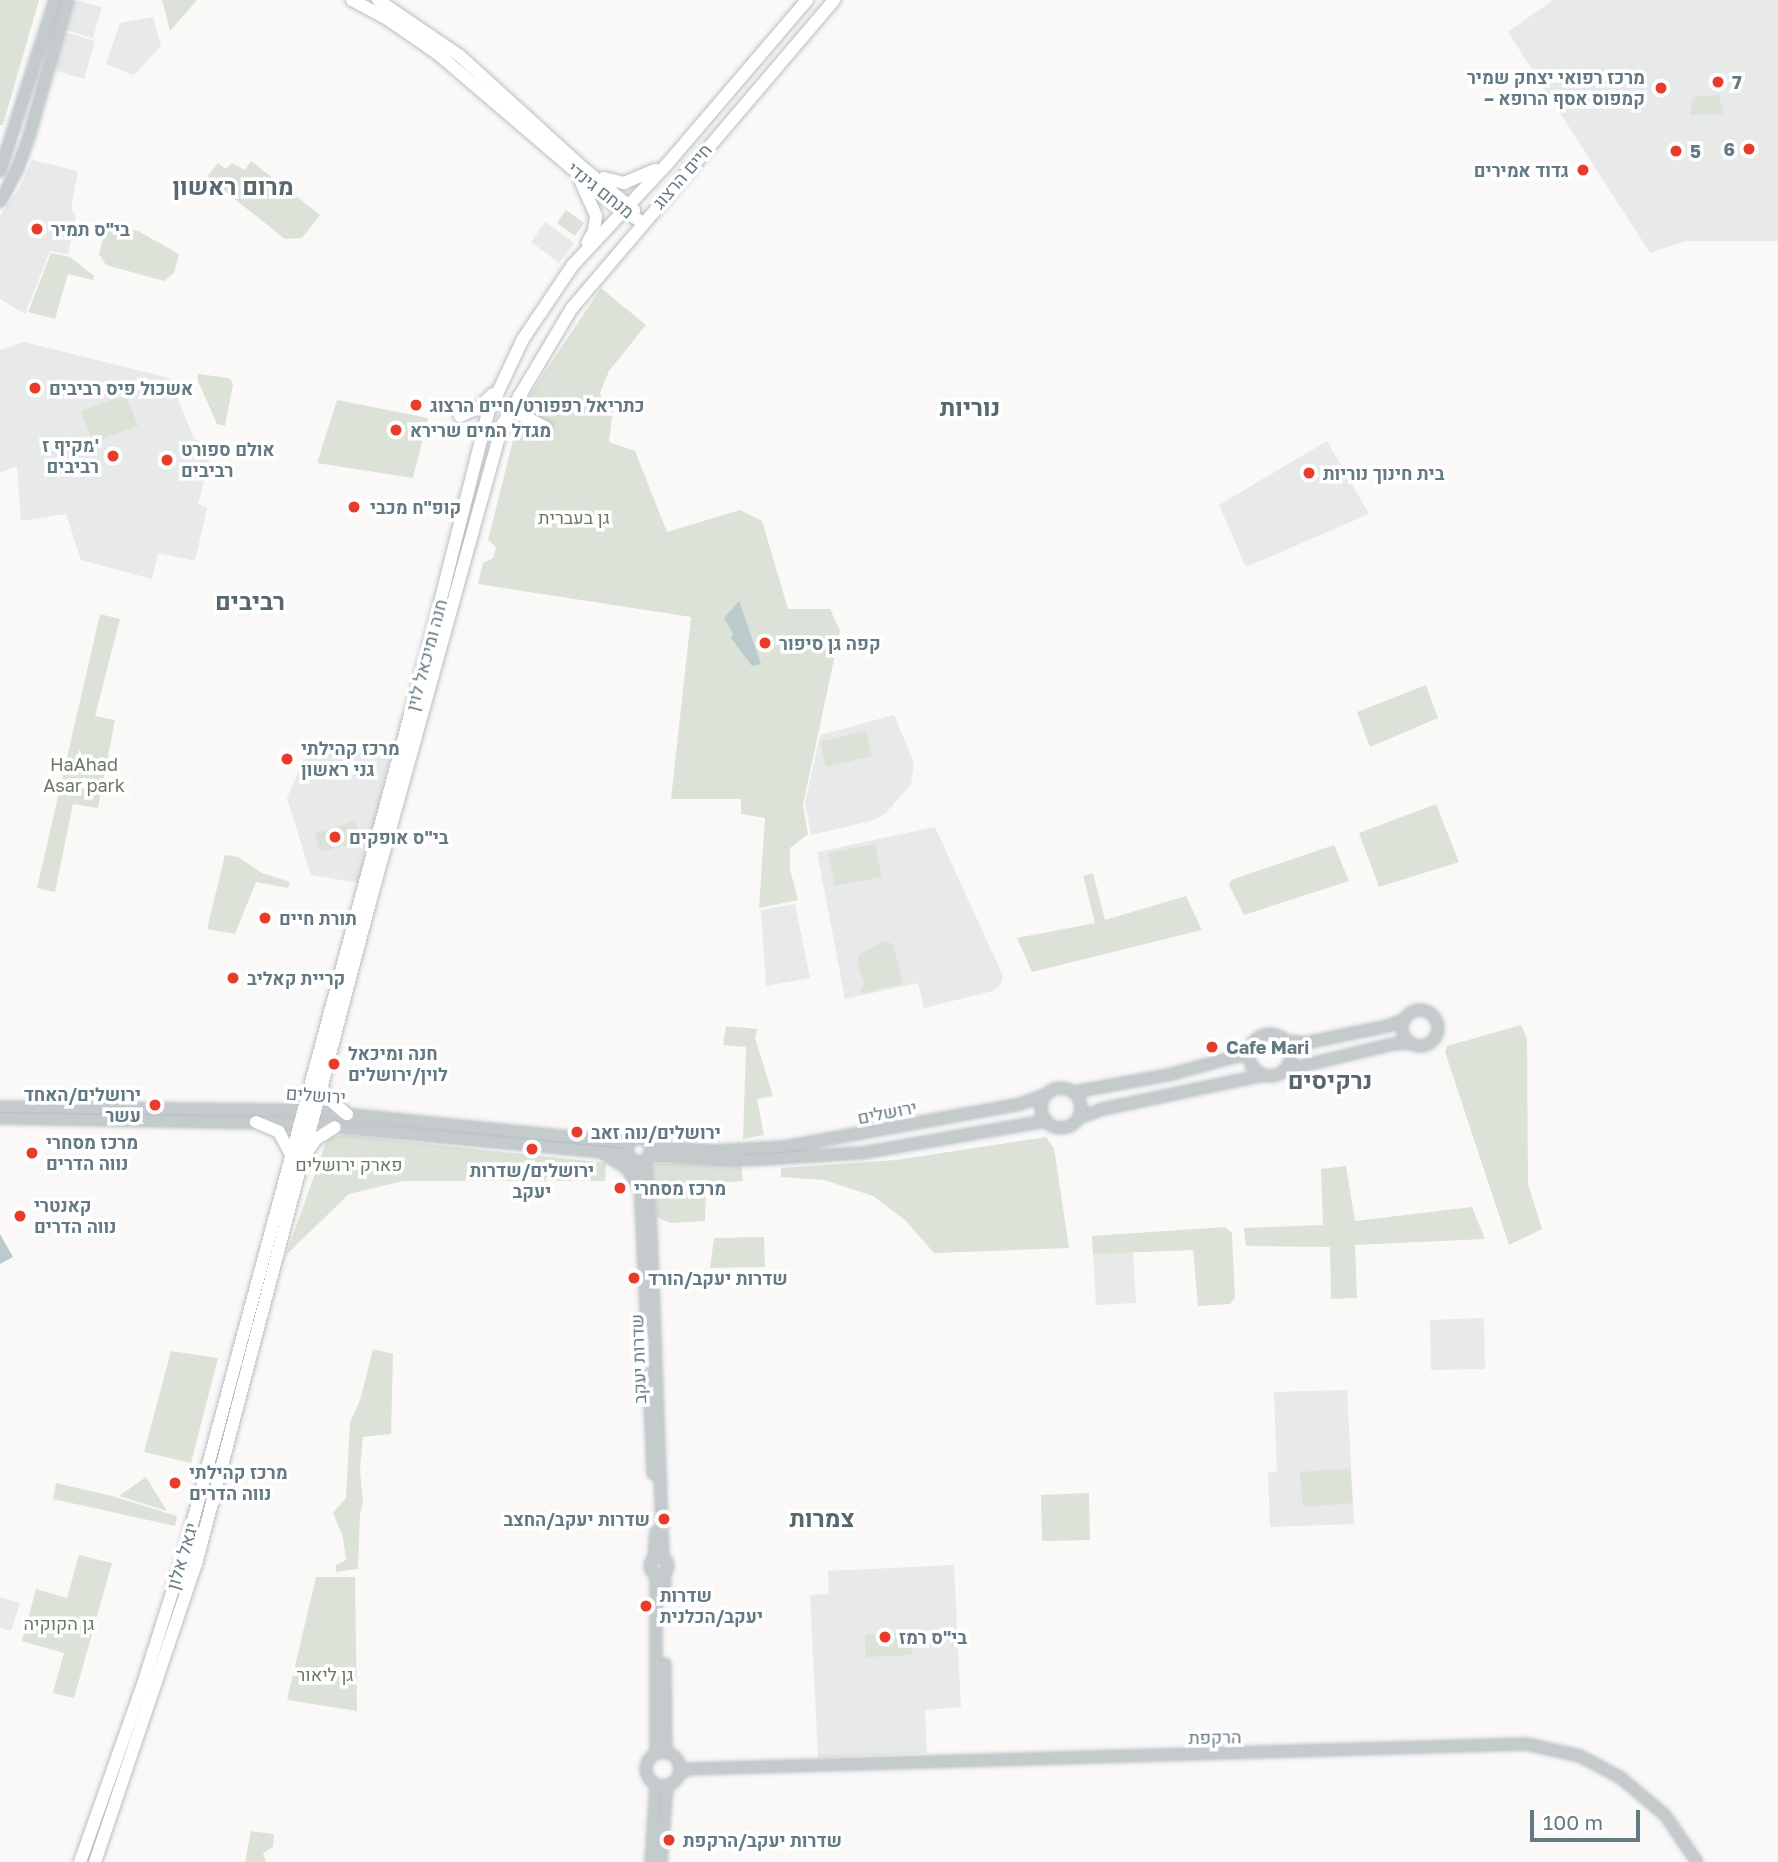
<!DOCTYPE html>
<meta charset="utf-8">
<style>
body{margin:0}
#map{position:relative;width:1778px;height:1862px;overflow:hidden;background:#faf9f8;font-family:"Golos Text",Heebo,sans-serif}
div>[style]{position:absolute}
.built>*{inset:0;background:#e8e9e9}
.green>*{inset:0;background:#dde2d8}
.water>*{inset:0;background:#bbcbcc}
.roads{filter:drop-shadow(0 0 2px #b8bfc2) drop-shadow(0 0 2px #b8bfc2)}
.tertiary>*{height:10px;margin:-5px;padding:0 5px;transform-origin:5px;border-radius:5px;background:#c5cbcd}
.tertiary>.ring{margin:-5px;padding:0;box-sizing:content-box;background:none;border:10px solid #c5cbcd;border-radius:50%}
.secondary>*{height:12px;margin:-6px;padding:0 6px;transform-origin:6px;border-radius:6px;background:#fff}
.dots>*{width:19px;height:19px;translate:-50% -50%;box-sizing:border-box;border:4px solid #fff;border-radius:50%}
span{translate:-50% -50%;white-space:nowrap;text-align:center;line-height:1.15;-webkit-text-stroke:7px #fff;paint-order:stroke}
.poi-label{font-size:18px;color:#647a83;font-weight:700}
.right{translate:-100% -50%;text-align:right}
.left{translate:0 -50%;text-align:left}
.street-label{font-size:18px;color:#647a83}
.park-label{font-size:18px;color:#6b7a63}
.district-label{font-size:24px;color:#56676e;font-weight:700}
.scale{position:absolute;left:1530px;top:1810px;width:110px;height:32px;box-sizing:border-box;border:4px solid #647a83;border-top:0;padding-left:9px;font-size:21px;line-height:24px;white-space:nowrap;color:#647a83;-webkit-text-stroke:5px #fff;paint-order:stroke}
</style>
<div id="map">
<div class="built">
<div style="clip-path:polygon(74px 0,102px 7px,93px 38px,65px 30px)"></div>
<div style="clip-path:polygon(1553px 0,1778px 0,1778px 241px,1686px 241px,1650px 253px,1508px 32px)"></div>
<div style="clip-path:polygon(153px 17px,161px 46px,134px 75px,106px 64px,120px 23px)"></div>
<div style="clip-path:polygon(65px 32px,95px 41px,84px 79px,54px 70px)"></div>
<div style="clip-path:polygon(32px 160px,78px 171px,71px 209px,76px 216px,68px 255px,50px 251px,25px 314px,0 299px,0 216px,19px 189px)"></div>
<div style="clip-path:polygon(545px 222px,574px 243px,559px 263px,531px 242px)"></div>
<div style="clip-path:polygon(24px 342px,169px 378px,194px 439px,213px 445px,198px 504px,207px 508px,195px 561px,158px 553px,152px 579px,81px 560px,66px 514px,21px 521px,17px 466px,0 473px,0 350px)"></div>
<div style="clip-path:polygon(1327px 441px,1369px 514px,1246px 567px,1219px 505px)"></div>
<div style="clip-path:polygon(894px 715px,914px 763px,911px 784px,885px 814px,871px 821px,811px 835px,805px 803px,820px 735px)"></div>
<div style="clip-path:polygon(331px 742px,390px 758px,359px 883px,311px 875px,287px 798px,306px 754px)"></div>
<div style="clip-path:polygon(935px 827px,1003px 976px,1001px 984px,993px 991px,924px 1008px,918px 983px,845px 999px,817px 852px)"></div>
<div style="clip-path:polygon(795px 904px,810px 978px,766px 986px,761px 910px)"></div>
<div style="clip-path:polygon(1133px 1251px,1136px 1303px,1096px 1305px,1093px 1254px)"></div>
<div style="clip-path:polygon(1484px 1318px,1485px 1369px,1431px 1370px,1430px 1320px)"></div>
<div style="clip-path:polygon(1347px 1390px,1354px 1524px,1270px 1527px,1268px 1473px,1277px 1471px,1274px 1392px)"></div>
<div style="clip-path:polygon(954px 1565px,961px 1707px,925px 1710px,927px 1753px,818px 1758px,810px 1595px,829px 1594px,828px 1571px)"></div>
<div style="clip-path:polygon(0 1597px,20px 1603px,11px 1631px,0 1628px)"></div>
</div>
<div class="green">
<div style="clip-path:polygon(0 0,39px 0,3px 125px,0 125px)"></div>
<div style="clip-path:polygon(162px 0,197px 0,170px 31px)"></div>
<div style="clip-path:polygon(1719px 95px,1724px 115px,1690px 115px,1693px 97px)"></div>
<div style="clip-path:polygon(251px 161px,320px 215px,302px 238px,285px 239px,207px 177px,218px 163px,226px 169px,232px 163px,245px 170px)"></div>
<div style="clip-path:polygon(566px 210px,584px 223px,575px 236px,557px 223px)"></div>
<div style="clip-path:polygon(107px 224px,138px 231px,179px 254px,174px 273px,164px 281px,106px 265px,99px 254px)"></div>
<div style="clip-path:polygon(51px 253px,70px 257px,94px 276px,93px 280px,68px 274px,55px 319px,28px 312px)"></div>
<div style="clip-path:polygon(601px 288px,646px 325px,609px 371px,600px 393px,605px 406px,613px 410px,609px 442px,635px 451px,667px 532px,740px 510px,762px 521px,788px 609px,830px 609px,840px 631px,803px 805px,808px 834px,790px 848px,790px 869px,798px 900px,759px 908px,765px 818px,741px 814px,741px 799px,671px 799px,691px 617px,478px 584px,483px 563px,493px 558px,496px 547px,488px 540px,521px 408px)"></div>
<div style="clip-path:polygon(198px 374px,229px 378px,233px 384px,225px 426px,217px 424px,197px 379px)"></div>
<div style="clip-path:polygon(126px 395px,138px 426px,93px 442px,81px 411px)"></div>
<div style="clip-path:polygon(337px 400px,428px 418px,413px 478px,317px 463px)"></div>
<div style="clip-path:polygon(100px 614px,120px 619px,95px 716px,115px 720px,98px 808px,73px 804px,55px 892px,37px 888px)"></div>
<div style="clip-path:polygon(1426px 685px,1438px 718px,1370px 747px,1357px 712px)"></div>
<div style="clip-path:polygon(866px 731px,872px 756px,826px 767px,820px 742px)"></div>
<div style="clip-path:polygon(1436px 804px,1459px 862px,1379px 887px,1359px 833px)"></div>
<div style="clip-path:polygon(355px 821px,362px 841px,320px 852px,315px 833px)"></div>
<div style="clip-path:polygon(875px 844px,882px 877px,835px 886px,828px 853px)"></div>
<div style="clip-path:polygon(1334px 845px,1349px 881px,1244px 915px,1229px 885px,1231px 880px)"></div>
<div style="clip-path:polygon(225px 855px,238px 857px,262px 873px,290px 882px,288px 888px,256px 882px,235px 934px,207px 929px)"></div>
<div style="clip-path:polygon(1093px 873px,1105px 920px,1186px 896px,1202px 930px,1032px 972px,1017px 938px,1095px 923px,1083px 876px)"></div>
<div style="clip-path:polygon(885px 940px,893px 945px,903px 984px,860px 993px,864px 983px,857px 961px,860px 954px)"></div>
<div style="clip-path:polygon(1521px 1025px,1527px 1039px,1528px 1184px,1542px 1229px,1509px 1245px,1445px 1052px,1447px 1046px)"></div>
<div style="clip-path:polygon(726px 1026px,757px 1029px,755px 1038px,773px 1096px,757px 1099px,764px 1135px,743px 1139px,746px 1047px,723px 1045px)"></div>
<div style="clip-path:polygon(346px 1135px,606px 1163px,605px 1181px,403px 1181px,349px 1194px,286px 1255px,326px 1142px,334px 1136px)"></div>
<div style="clip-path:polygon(1046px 1137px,1054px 1148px,1069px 1248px,934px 1253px,905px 1220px,873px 1196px,824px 1180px,781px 1177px,781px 1168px,896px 1160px)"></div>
<div style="clip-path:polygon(651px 1164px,741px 1164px,743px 1181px,706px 1184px,705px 1221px,671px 1223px,656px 1217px)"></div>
<div style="clip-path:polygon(1346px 1166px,1355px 1221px,1472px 1207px,1485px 1239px,1355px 1245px,1357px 1298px,1331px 1299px,1330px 1247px,1246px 1246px,1244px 1228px,1323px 1225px,1321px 1169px)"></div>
<div style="clip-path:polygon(1225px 1227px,1232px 1233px,1235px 1298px,1230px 1304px,1198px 1306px,1193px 1250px,1093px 1254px,1092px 1236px)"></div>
<div style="clip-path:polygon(764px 1237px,765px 1267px,710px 1268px,714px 1238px)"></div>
<div style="clip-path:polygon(373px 1349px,393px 1354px,391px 1434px,363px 1437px,360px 1470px,363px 1503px,360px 1515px,358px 1569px,336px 1572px,336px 1565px,346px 1560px,343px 1537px,333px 1513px,346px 1498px,350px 1422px,360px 1400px)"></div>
<div style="clip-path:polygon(171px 1351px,218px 1358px,191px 1463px,144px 1452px)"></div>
<div style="clip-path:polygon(1350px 1468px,1353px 1503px,1303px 1507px,1300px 1472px)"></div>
<div style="clip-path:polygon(146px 1477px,167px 1511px,119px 1496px)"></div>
<div style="clip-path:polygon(56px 1483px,112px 1496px,177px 1516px,175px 1526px,53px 1499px)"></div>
<div style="clip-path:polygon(1089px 1493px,1090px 1540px,1042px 1541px,1041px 1495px)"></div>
<div style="clip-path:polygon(79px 1555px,112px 1563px,74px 1698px,53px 1693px,64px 1653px,22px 1641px,36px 1589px,67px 1598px)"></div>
<div style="clip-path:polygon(316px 1577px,355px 1577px,357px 1711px,287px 1700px)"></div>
<div style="clip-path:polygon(911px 1632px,912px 1655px,866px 1657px,865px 1635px)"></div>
<div style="clip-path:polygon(251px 1831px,274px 1834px,273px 1847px,263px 1853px,266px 1862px,245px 1862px)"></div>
</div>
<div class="water">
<div style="clip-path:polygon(739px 601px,761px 664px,752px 666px,731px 638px,733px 634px,724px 618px)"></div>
<div style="clip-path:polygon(0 1234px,13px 1257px,0 1264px)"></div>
</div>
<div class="roads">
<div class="tertiary">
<div style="left:0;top:171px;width:180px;rotate:-72.2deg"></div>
<div style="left:0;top:202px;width:36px;rotate:-62deg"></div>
<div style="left:17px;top:170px;width:35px;rotate:-70deg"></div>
<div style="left:29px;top:137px;width:142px;rotate:-74.1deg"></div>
<div class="ring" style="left:1402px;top:1010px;width:26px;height:26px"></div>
<div class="ring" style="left:1249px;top:1034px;width:32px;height:32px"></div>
<div style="left:1286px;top:1041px;width:19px;rotate:6deg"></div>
<div style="left:1305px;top:1043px;width:85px;rotate:-11.6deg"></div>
<div style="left:1388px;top:1026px;width:17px;rotate:-21deg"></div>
<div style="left:1285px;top:1070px;width:111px;rotate:-13.5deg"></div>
<div style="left:1393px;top:1044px;width:18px;rotate:-3deg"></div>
<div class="ring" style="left:1041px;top:1088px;width:30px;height:30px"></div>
<div style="left:1074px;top:1092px;width:96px;rotate:-10.3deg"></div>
<div style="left:1168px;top:1075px;width:84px;rotate:-15.2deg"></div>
<div style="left:0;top:1107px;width:304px;rotate:0.6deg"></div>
<div style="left:304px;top:1110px;width:326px;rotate:5.8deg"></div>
<div style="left:0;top:1118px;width:301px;rotate:1.1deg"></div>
<div style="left:301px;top:1124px;width:327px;rotate:5.3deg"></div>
<div style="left:1079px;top:1118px;width:26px;rotate:-21deg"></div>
<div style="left:1103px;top:1109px;width:165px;rotate:-11.9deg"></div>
<div class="ring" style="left:627px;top:1138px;width:14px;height:14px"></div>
<div style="left:650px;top:1146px;width:61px;rotate:4.7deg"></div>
<div style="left:711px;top:1151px;width:73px;rotate:-3.1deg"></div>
<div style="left:784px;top:1147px;width:240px;rotate:-10.3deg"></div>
<div style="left:1020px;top:1104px;width:27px;rotate:-20deg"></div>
<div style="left:605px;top:1155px;width:24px;rotate:30deg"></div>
<div style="left:626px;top:1167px;width:22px;rotate:58deg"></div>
<div style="left:650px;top:1156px;width:96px;rotate:2.4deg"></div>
<div style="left:746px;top:1160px;width:116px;rotate:-3.5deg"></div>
<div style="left:862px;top:1153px;width:187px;rotate:-9.9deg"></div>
<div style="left:645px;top:1161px;width:69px;rotate:85deg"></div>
<div style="left:651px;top:1230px;width:327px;rotate:87.9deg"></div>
<div style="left:636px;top:1162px;width:20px;rotate:79deg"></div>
<div style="left:640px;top:1182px;width:148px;rotate:87.3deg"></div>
<div style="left:649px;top:1374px;width:100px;rotate:87.7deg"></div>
<div class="ring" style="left:650px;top:1557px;width:8px;height:8px"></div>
<div style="left:654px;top:1558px;width:26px;rotate:-86deg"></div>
<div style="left:656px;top:1575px;width:179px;rotate:90deg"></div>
<div style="left:664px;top:1596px;width:23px;rotate:-88deg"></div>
<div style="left:665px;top:1664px;width:89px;rotate:89.4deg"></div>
<div class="ring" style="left:646px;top:1752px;width:24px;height:24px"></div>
<div style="left:679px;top:1774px;width:10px;rotate:-29deg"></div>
<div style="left:688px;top:1769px;width:838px;rotate:-1.71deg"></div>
<div style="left:1526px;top:1744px;width:55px;rotate:12.5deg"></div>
<div style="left:1580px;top:1756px;width:47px;rotate:28.2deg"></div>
<div style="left:1621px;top:1778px;width:57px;rotate:40.1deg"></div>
<div style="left:1665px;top:1815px;width:57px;rotate:55.8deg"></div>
<div style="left:651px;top:1862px;width:78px;rotate:-86.3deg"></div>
<div style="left:661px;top:1862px;width:77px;rotate:-85.5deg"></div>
</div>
<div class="secondary">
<div style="left:352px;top:0;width:38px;rotate:28deg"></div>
<div style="left:386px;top:18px;width:63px;rotate:34.7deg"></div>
<div style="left:438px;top:54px;width:234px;rotate:40.5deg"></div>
<div style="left:616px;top:206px;width:31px;rotate:32deg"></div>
<div style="left:378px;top:0;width:99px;rotate:34.3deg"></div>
<div style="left:460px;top:56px;width:168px;rotate:42.3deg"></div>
<div style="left:584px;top:169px;width:65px;rotate:39.4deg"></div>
<div style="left:604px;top:178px;width:21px;rotate:14deg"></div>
<div style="left:624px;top:183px;width:34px;rotate:-23deg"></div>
<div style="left:581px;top:182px;width:37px;rotate:66deg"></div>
<div style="left:596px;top:216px;width:15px;rotate:98deg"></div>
<div style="left:594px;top:231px;width:13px;rotate:119deg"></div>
<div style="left:519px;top:396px;width:19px;rotate:84deg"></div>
<div style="left:521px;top:415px;width:28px;rotate:27deg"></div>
<div style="left:460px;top:416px;width:22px;rotate:-24deg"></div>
<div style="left:480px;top:407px;width:18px;rotate:-45deg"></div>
<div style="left:322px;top:1084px;width:11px;rotate:80deg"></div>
<div style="left:324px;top:1095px;width:30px;rotate:40deg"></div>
<div style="left:256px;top:1122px;width:25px;rotate:23deg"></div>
<div style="left:279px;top:1132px;width:26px;rotate:62deg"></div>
<div style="left:307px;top:1152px;width:16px;rotate:-55deg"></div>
<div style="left:316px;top:1139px;width:22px;rotate:-32deg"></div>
<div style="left:80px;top:1862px;width:189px;rotate:-70.5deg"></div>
<div style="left:143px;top:1684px;width:132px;rotate:-72.4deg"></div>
<div style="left:183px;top:1558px;width:965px;rotate:-74.93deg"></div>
<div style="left:434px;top:626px;width:220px;rotate:-75.8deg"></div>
<div style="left:488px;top:413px;width:82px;rotate:-64.7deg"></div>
<div style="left:523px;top:339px;width:89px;rotate:-56deg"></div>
<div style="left:573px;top:265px;width:139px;rotate:-47deg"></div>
<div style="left:668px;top:163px;width:214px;rotate:-49.5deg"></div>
<div style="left:95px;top:1862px;width:315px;rotate:-71.3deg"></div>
<div style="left:196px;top:1564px;width:684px;rotate:-75.27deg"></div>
<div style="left:370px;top:902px;width:496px;rotate:-74.5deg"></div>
<div style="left:503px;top:424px;width:135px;rotate:-59.3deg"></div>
<div style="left:572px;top:308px;width:404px;rotate:-49.6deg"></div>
</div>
</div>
<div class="dots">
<div style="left:1718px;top:82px;background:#e93b29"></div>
<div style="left:1661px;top:88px;background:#e93b29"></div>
<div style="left:1749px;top:149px;background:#e93b29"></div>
<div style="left:1676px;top:151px;background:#e93b29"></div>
<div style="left:1583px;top:170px;background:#e93b29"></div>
<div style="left:37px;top:229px;background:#e93b29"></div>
<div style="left:35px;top:388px;background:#e93b29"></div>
<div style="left:416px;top:405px;background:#e93b29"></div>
<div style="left:396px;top:430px;background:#e93b29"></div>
<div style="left:113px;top:456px;background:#e93b29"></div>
<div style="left:167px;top:460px;background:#e93b29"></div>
<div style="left:1309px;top:473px;background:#e93b29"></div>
<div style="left:354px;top:507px;background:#e93b29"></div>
<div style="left:765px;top:643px;background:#e93b29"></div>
<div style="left:287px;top:759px;background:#e93b29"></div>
<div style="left:335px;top:837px;background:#e93b29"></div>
<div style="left:265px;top:918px;background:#e93b29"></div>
<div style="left:233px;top:978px;background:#e93b29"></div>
<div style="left:1212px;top:1047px;background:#e93b29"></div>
<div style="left:334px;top:1064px;background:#e93b29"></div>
<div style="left:155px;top:1105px;background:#e93b29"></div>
<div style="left:577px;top:1132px;background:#e93b29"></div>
<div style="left:532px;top:1149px;background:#e93b29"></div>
<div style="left:32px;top:1153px;background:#e93b29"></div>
<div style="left:620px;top:1188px;background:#e93b29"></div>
<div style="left:20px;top:1216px;background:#e93b29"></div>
<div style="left:634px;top:1278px;background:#e93b29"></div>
<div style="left:175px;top:1483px;background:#e93b29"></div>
<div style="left:664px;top:1519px;background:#e93b29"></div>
<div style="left:646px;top:1606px;background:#e93b29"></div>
<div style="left:885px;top:1637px;background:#e93b29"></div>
<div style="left:669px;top:1840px;background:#e93b29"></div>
</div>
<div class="poi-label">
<span class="right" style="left:1645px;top:88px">מרכז רפואי יצחק שמיר<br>– קמפוס אסף הרופא</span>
<span class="left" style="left:1732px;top:82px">7</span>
<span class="right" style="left:1735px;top:149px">6</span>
<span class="left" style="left:1690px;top:151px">5</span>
<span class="right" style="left:1569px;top:170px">גדוד אמירים</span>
<span class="left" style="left:51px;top:229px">בי"ס תמיר</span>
<span class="left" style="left:49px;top:388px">אשכול פיס רביבים</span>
<span class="left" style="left:430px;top:405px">כתריאל רפפורט/חיים הרצוג</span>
<span class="left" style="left:410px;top:430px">מגדל המים שרירא</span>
<span class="right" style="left:99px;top:456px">מקיף ז'<br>רביבים</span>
<span class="left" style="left:181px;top:460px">אולם ספורט<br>רביבים</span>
<span class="left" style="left:1323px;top:473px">בית חינוך נוריות</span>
<span class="left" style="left:370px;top:507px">קופ"ח מכבי</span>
<span class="left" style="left:779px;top:643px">קפה גן סיפור</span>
<span class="left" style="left:301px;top:759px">מרכז קהילתי<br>גני ראשון</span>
<span class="left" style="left:349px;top:837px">בי"ס אופקים</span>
<span class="left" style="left:279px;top:918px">תורת חיים</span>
<span class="left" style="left:247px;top:978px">קריית קאליב</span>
<span class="left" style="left:1226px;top:1047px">Cafe Mari</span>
<span class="left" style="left:348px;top:1064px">חנה ומיכאל<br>לוין/ירושלים</span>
<span class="right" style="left:141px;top:1105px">ירושלים/האחד<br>עשר</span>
<span class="left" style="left:591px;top:1132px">ירושלים/נוה זאב</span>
<span class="left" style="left:46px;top:1153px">מרכז מסחרי<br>נווה הדרים</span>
<span style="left:532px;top:1181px">ירושלים/שדרות<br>יעקב</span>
<span class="left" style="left:634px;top:1188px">מרכז מסחרי</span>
<span class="left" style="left:34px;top:1216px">קאנטרי<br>נווה הדרים</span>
<span class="left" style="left:648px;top:1278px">שדרות יעקב/הורד</span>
<span class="left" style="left:189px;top:1483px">מרכז קהילתי<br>נווה הדרים</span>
<span class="right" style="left:650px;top:1519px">שדרות יעקב/החצב</span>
<span class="left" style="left:660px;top:1606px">שדרות<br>יעקב/הכלנית</span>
<span class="left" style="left:899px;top:1637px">בי"ס רמז</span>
<span class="left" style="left:683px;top:1840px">שדרות יעקב/הרקפת</span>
</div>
<div class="street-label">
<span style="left:682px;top:176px;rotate:-49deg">חיים הרצוג</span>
<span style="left:601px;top:190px;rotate:38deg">מנחם גינדי</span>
<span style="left:426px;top:655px;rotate:-75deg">חנה ומיכאל לוין</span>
<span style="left:316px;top:1095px;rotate:4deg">ירושלים</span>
<span style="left:887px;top:1112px;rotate:-11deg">ירושלים</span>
<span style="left:638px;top:1359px;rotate:-92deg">שדרות יעקב</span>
<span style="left:182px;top:1556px;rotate:-73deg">יגאל אלון</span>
<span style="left:1215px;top:1737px;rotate:-1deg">הרקפת</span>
</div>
<div class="park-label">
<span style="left:574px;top:517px">גן בעברית</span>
<span style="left:84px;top:775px">HaAhad<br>Asar park</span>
<span style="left:349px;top:1164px">פארק ירושלים</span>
<span style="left:59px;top:1623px">גן הקוקיה</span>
<span style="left:325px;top:1674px">גן ליאור</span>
</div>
<div class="district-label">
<span style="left:233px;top:186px">מרום ראשון</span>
<span style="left:970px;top:407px">נוריות</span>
<span style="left:250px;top:601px">רביבים</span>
<span style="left:1330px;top:1080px">נרקיסים</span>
<span style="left:822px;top:1518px">צמרות</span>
</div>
<div class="scale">100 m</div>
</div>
